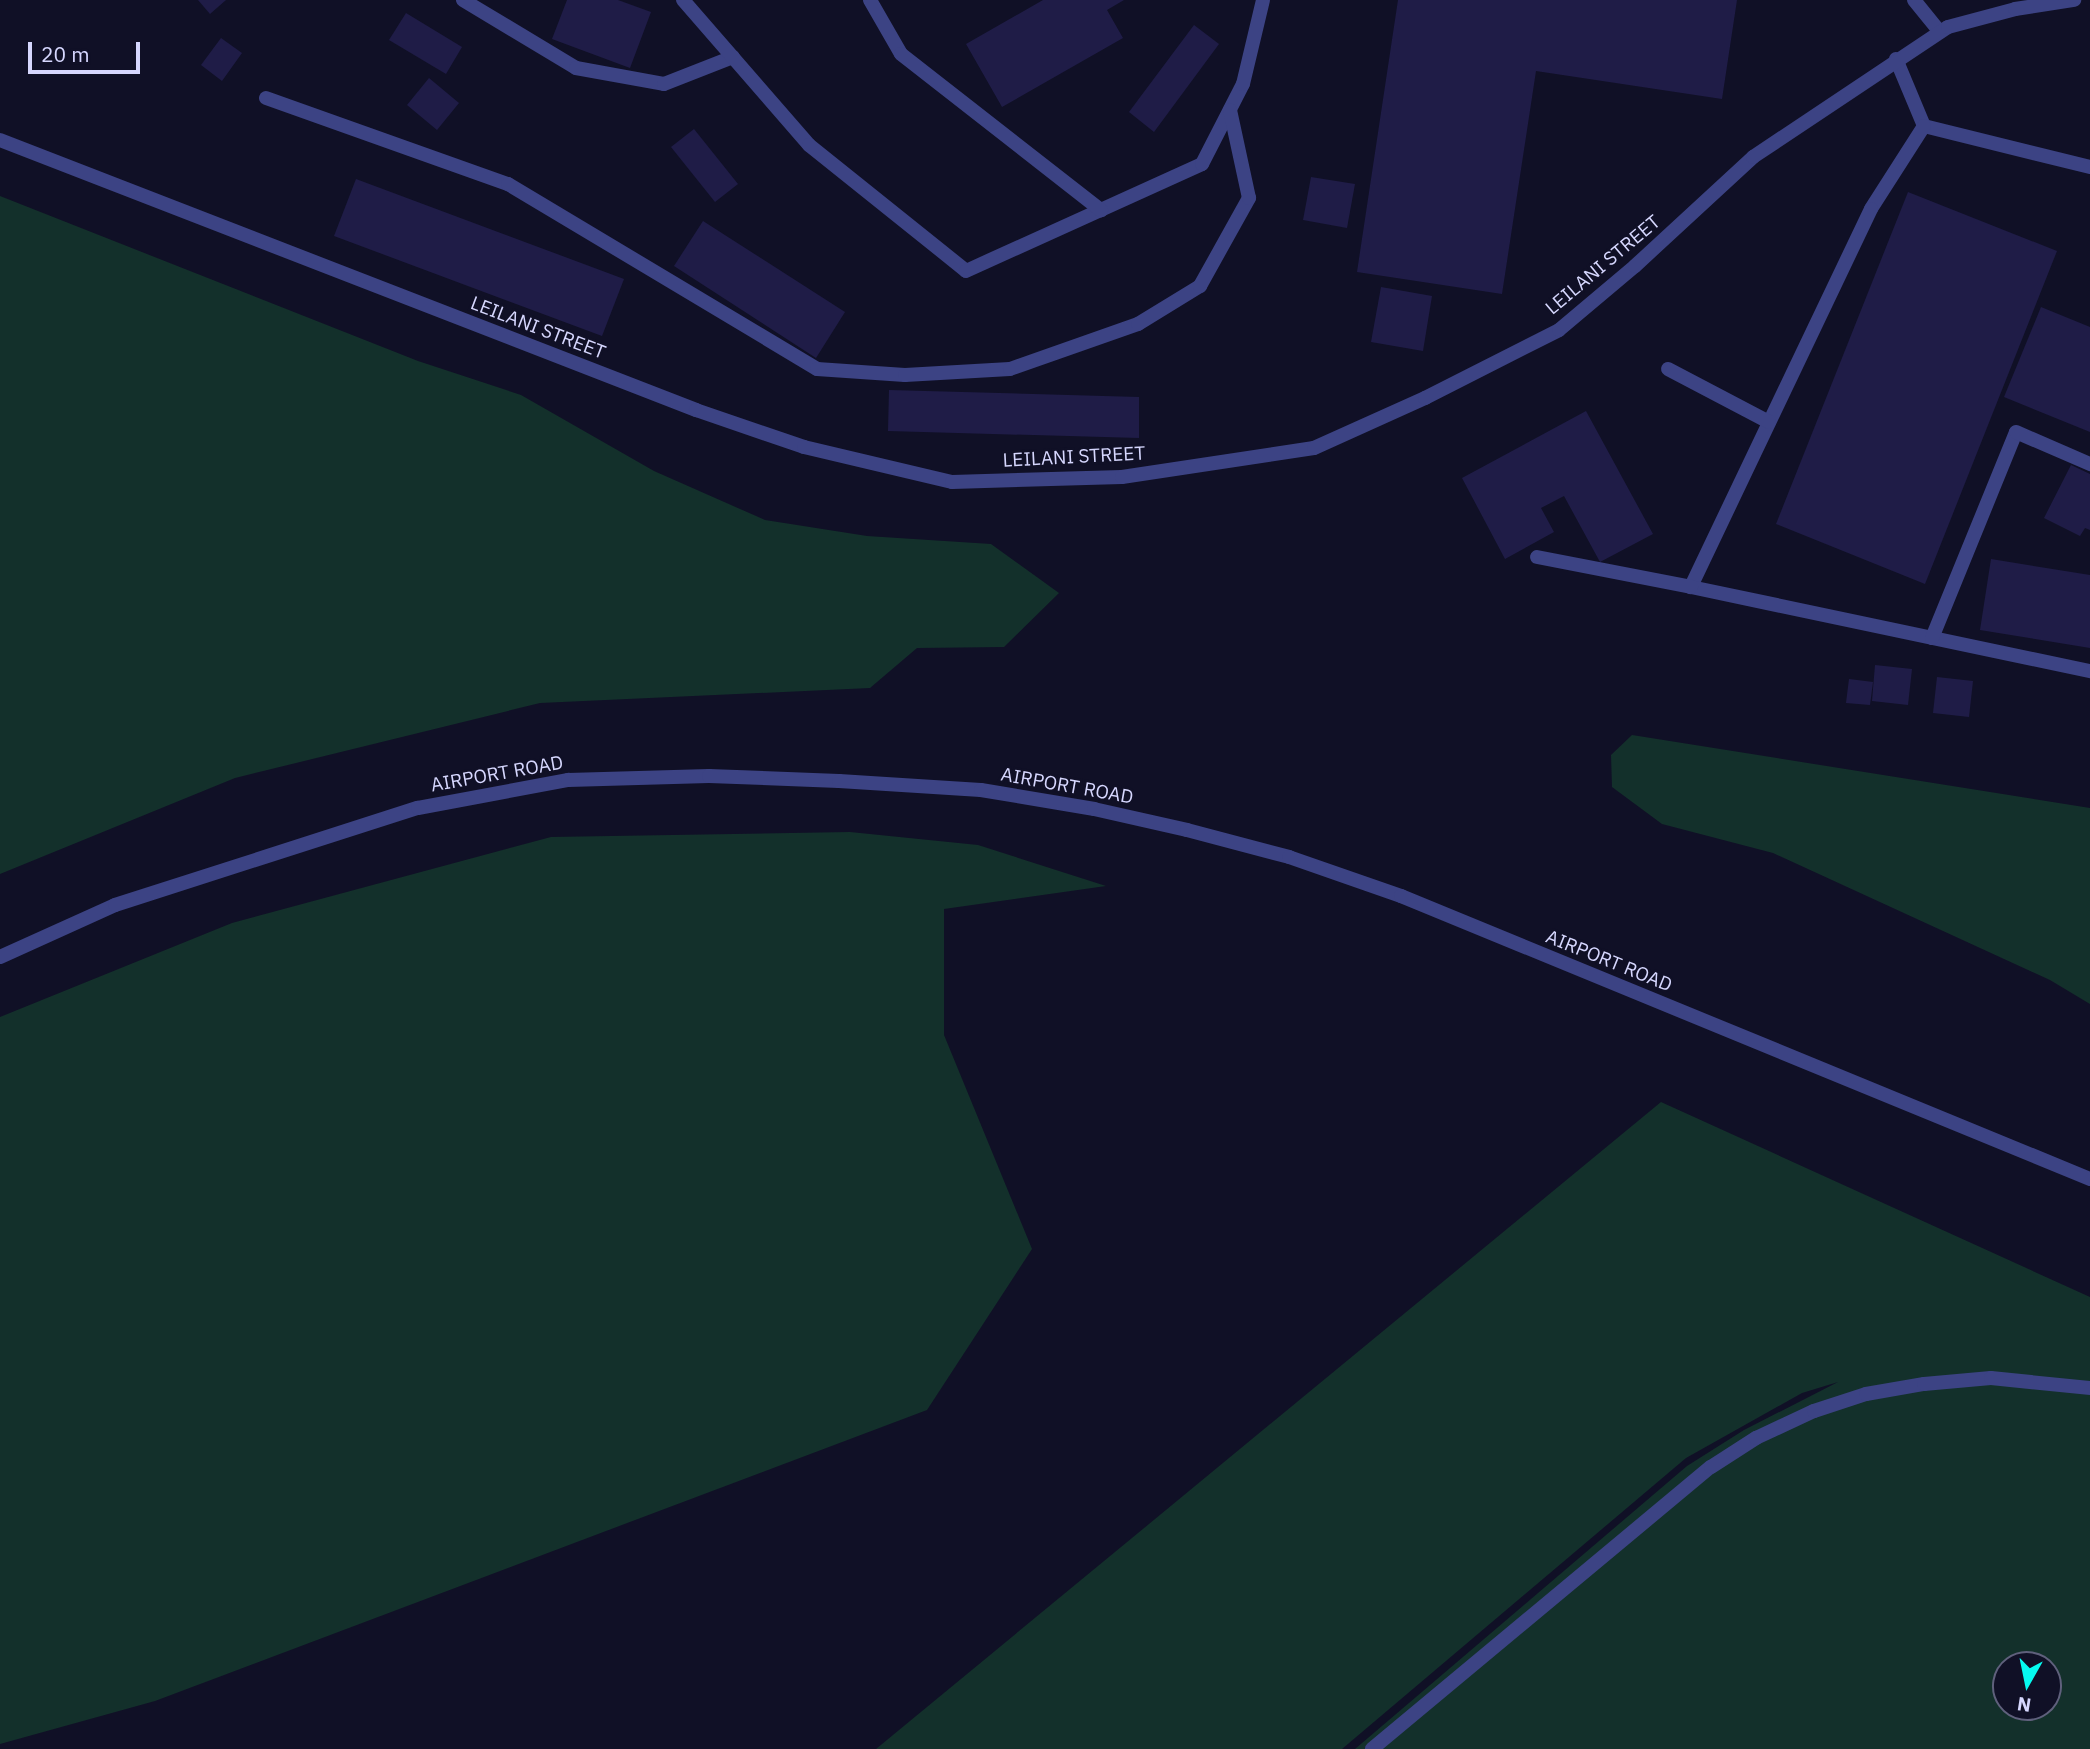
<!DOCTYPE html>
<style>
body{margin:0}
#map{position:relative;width:2090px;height:1749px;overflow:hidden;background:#101026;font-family:"IBM Plex Sans",sans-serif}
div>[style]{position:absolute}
.green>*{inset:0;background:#13302b}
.building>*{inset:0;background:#1f1c47}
.service>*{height:14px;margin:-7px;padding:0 7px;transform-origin:7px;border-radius:7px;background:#3c4384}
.tertiary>*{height:14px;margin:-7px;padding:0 7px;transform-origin:7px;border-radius:7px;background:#3c4384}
span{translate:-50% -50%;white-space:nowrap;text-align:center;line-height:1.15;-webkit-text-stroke:5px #101026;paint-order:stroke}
.street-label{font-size:19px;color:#d6d7fe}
.north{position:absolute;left:1992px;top:1651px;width:70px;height:70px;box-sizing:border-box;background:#101026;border:2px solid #5f607c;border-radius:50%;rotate:189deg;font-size:19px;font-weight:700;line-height:28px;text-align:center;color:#d6d7fe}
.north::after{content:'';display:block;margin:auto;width:24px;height:32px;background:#06faf0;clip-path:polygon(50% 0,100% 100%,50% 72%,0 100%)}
.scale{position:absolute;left:28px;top:42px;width:112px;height:32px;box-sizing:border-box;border:4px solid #d6d7fe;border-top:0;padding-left:9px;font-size:21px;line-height:24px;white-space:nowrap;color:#d6d7fe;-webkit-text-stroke:5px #101026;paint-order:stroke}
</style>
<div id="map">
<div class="green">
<div style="clip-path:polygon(0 196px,418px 361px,521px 395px,654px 471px,765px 520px,867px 536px,991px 544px,1059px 593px,1004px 647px,917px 648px,870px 688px,540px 703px,235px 778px,0 874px)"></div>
<div style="clip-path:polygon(1632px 735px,2090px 808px,2090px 1004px,2050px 980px,1773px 853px,1662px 824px,1612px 787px,1611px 755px)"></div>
<div style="clip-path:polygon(850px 832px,978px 845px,1106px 886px,944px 909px,944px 1035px,1032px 1249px,927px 1410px,155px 1701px,0 1744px,0 1017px,232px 923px,551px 837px)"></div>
<div style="clip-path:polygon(evenodd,1661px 1102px,2090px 1297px,2090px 1749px,1355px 1749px,1687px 1466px,1744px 1430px,1838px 1382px,1802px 1393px,1686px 1458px,1342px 1749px,876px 1749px,1661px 1102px,2006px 1665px,2048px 1665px,2048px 1707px,2006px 1707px,2006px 1665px)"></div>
</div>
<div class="building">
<div style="clip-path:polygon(198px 0,226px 0,210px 14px)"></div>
<div style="clip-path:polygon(567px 0,618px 0,651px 12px,630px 68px,552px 39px)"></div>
<div style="clip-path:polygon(1043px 0,1124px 0,1107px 10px,1123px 38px,1002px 107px,966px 44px)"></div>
<div style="clip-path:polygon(1398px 0,1737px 0,1722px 99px,1536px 71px,1502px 294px,1357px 272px)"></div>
<div style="clip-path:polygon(406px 13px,462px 47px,446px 74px,389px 40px)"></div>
<div style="clip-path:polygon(1194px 25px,1219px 44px,1154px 132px,1129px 112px)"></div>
<div style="clip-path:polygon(221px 38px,242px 53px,222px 81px,201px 65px)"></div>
<div style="clip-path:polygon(429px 78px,459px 103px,437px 130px,407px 105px)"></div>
<div style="clip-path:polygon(694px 129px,738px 184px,715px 202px,671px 147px)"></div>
<div style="clip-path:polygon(1311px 177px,1355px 184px,1347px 228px,1303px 220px)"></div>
<div style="clip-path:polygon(356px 179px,624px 279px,602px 336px,334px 236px)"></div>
<div style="clip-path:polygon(1908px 192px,2057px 251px,1925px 584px,1776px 524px)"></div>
<div style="clip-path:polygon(703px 221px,845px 312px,816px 358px,674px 266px)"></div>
<div style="clip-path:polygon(1381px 287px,1432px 296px,1423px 351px,1371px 342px)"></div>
<div style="clip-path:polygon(2041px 307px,2090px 327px,2090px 432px,2004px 397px)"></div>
<div style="clip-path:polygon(889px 390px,1139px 397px,1139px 438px,888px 431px)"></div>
<div style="clip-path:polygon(1586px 411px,1653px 534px,1600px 562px,1564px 496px,1541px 508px,1554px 532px,1505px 559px,1462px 478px)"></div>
<div style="clip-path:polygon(2071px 465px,2090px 474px,2090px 530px,2085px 528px,2080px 536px,2044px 518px)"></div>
<div style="clip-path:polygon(1991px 559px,2090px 575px,2090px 648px,1980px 630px)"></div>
<div style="clip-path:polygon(1875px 665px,1912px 669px,1908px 705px,1872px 701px)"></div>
<div style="clip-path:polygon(1937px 677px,1973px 681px,1969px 717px,1933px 713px)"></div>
<div style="clip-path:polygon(1849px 679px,1873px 682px,1870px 705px,1846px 703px)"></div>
</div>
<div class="service">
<div style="left:463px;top:0;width:132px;rotate:31deg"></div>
<div style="left:576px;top:68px;width:89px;rotate:10.3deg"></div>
<div style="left:664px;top:84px;width:74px;rotate:-21.4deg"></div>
<div style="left:683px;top:0;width:192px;rotate:49deg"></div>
<div style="left:809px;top:145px;width:201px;rotate:38.7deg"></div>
<div style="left:966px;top:271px;width:259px;rotate:-24.4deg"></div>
<div style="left:1202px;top:164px;width:90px;rotate:-62.9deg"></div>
<div style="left:1243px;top:84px;width:86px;rotate:-76.6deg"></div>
<div style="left:870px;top:0;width:62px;rotate:60.1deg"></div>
<div style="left:901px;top:54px;width:254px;rotate:38deg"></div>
<div style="left:1914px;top:0;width:41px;rotate:50.9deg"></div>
<div style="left:1896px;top:59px;width:73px;rotate:67.3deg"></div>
<div style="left:1924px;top:126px;width:171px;rotate:13.9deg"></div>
<div style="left:266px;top:98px;width:257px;rotate:19.6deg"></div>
<div style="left:508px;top:184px;width:360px;rotate:30.9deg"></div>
<div style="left:817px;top:369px;width:88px;rotate:3.9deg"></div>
<div style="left:905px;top:375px;width:105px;rotate:-3.3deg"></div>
<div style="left:1010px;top:369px;width:136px;rotate:-19.4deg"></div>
<div style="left:1138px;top:324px;width:73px;rotate:-31.5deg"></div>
<div style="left:1200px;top:286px;width:101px;rotate:-60.9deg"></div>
<div style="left:1249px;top:198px;width:90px;rotate:-102.2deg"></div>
<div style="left:1924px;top:126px;width:98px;rotate:122.6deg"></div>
<div style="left:1871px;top:209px;width:419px;rotate:115.5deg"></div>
<div style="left:1691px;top:587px;width:408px;rotate:11.9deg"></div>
<div style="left:1668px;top:369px;width:114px;rotate:27.7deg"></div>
<div style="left:1537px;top:557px;width:157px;rotate:11deg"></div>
<div style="left:1932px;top:638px;width:222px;rotate:-67.8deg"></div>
<div style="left:2016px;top:432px;width:81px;rotate:23.4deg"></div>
<div style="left:1372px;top:1749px;width:441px;rotate:-39.8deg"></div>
<div style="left:1711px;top:1467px;width:54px;rotate:-32.8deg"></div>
<div style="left:1756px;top:1438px;width:64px;rotate:-25deg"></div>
<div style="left:1814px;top:1411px;width:55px;rotate:-18.1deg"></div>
<div style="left:1866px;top:1394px;width:59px;rotate:-9.8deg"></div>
<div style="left:1924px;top:1384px;width:67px;rotate:-5.1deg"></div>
<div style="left:1991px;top:1378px;width:100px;rotate:5.8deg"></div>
</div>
<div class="tertiary">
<div style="left:0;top:140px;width:747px;rotate:21.2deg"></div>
<div style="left:696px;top:410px;width:114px;rotate:18.9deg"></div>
<div style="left:804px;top:447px;width:152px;rotate:13.3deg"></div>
<div style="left:952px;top:482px;width:170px;rotate:-1.7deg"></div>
<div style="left:1122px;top:477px;width:194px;rotate:-8.6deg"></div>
<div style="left:1314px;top:448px;width:122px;rotate:-24.2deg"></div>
<div style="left:1425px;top:398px;width:150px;rotate:-26.9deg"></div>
<div style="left:1559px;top:330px;width:99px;rotate:-40.1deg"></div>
<div style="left:1635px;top:266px;width:161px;rotate:-42.7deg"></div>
<div style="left:1753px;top:157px;width:234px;rotate:-33.7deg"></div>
<div style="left:1948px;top:27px;width:69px;rotate:-15deg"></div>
<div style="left:2015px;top:9px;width:60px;rotate:-8.7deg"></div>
<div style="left:0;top:957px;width:126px;rotate:-24.3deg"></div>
<div style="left:115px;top:905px;width:318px;rotate:-17.8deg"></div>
<div style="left:418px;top:808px;width:153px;rotate:-10.6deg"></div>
<div style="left:568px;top:780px;width:141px;rotate:-1.6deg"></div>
<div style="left:709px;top:776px;width:130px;rotate:2.2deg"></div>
<div style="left:839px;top:781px;width:142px;rotate:3.6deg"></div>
<div style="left:981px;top:790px;width:115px;rotate:9.5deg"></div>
<div style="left:1094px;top:809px;width:95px;rotate:12.7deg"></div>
<div style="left:1187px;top:830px;width:106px;rotate:14.8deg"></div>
<div style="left:1289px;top:857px;width:119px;rotate:19.2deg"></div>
<div style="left:1401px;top:896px;width:745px;rotate:22.33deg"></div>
</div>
<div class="street-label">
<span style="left:1603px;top:265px;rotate:-40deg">LEILANI STREET</span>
<span style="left:538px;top:328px;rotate:21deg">LEILANI STREET</span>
<span style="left:1074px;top:457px;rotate:-3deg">LEILANI STREET</span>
<span style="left:497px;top:774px;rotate:-10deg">AIRPORT ROAD</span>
<span style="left:1067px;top:786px;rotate:10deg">AIRPORT ROAD</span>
<span style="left:1609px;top:961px;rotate:22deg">AIRPORT ROAD</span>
</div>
<div class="north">N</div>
<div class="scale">20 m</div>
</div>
